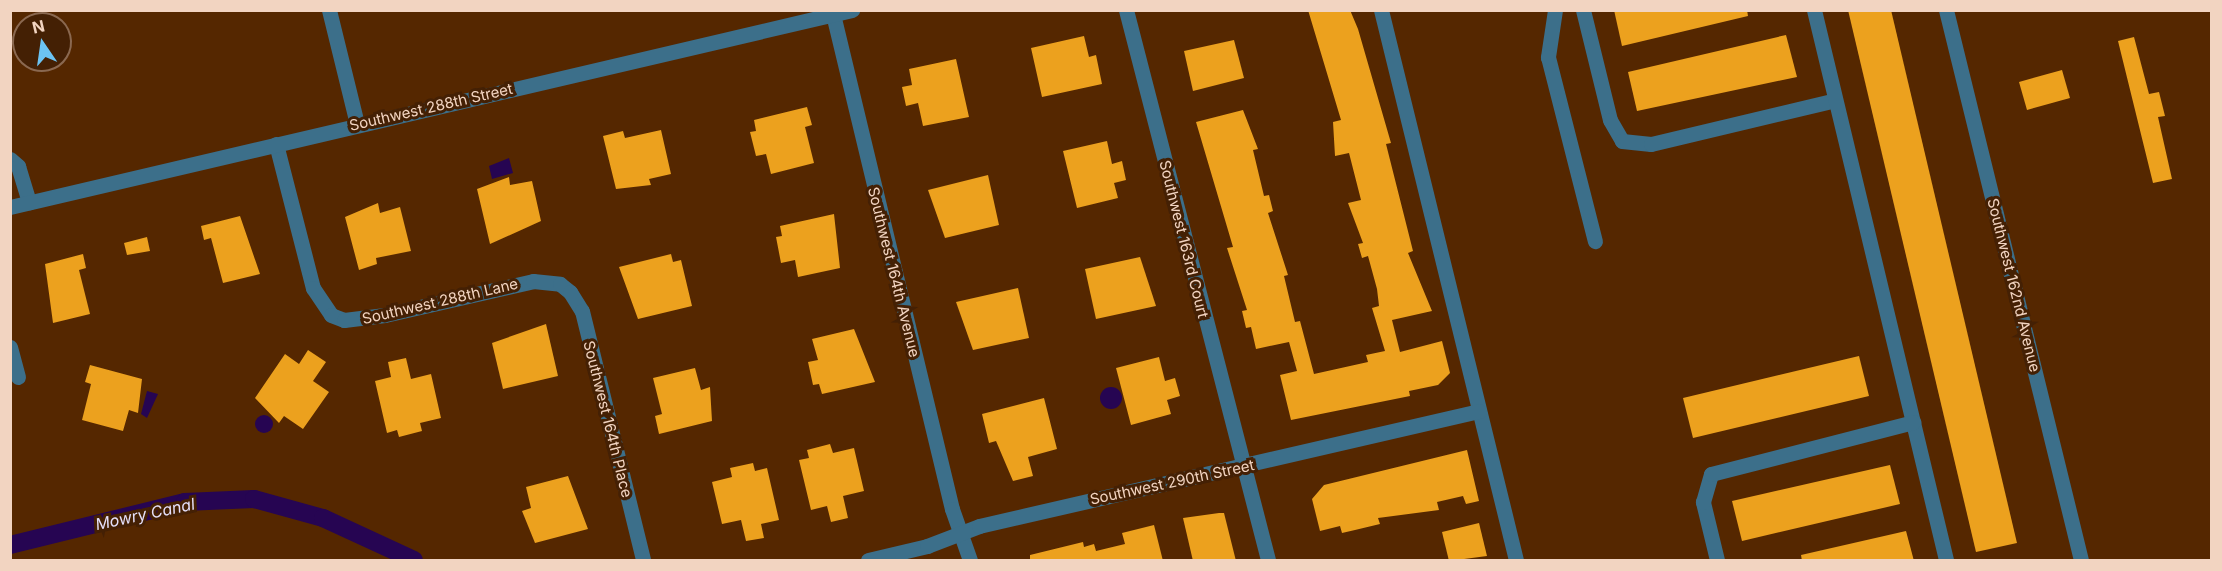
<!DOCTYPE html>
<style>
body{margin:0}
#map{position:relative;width:2222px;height:571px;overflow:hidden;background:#552700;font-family:Inter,sans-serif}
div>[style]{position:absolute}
.water>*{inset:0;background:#260552}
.round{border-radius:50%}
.canal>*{height:18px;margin:-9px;padding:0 9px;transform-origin:9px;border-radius:9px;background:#260552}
.building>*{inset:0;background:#eca11e}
.minor>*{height:15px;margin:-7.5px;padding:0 7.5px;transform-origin:7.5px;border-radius:7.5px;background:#3c6f8a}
span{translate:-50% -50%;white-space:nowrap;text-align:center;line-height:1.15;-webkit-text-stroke:6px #442004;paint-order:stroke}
.street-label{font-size:15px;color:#f2d4c1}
.water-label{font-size:16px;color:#e5e0fb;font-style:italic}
.frame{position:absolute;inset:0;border:12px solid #f2d4c1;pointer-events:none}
.north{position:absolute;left:12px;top:12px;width:60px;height:60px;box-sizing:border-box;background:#442004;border:2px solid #8a6850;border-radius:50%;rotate:347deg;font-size:16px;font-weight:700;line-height:24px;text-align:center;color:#f2d4c1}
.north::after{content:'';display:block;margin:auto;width:21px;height:27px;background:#6cc3f2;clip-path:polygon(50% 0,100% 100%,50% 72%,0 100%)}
</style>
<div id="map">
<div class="water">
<div style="clip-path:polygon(509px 158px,513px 173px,492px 179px,489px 166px)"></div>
<div class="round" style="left:1100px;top:387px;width:22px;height:22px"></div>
<div style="clip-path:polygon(147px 391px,158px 394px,147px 418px,141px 414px)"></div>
<div class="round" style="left:255px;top:415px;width:18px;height:18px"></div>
</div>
<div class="canal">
<div style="left:10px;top:545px;width:180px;rotate:-13.8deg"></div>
<div style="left:185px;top:502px;width:69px;rotate:-2.5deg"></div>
<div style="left:254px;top:499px;width:72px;rotate:15.4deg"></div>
<div style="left:323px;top:518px;width:100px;rotate:24.8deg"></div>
</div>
<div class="building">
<div style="clip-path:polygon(1308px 10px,1350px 10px,1358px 29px,1391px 143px,1386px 144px,1413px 251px,1408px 253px,1432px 311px,1392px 320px,1400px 352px,1442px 341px,1450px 373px,1438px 385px,1409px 391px,1410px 396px,1291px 420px,1280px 375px,1297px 371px,1289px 342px,1256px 349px,1251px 327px,1246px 328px,1242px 311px,1247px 310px,1227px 248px,1233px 247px,1196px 122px,1243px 110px,1258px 149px,1253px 150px,1264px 196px,1269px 195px,1273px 211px,1268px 213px,1288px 275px,1284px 276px,1295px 322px,1300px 321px,1314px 374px,1368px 362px,1366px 355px,1385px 351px,1372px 308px,1379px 306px,1377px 289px,1368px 256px,1362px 258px,1358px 244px,1363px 243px,1348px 203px,1361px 200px,1349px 153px,1335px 156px,1333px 122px,1341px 120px)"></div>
<div style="clip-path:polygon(1614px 10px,1747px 10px,1748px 16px,1622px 46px)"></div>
<div style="clip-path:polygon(1848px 10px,1891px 10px,2017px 543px,1976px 552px)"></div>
<div style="clip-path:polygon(1786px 35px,1797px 77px,1637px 111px,1628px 72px)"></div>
<div style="clip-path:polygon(1084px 36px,1089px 57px,1096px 55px,1102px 84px,1042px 97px,1031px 48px)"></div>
<div style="clip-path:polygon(2134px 37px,2149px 94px,2159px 92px,2165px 116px,2158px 117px,2172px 179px,2153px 183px,2118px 41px)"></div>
<div style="clip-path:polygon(1234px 40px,1244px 78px,1193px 91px,1184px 51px)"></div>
<div style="clip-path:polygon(956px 59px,969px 117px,923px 126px,918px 103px,906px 106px,902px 87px,912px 85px,909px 69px)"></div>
<div style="clip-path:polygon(2062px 70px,2070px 98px,2027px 110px,2019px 82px)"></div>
<div style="clip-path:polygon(807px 107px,812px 125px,805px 127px,814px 163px,771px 174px,766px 154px,756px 156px,750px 132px,756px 131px,754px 120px)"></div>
<div style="clip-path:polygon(661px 130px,671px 174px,649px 179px,651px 185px,616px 189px,603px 136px,623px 131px,625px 138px)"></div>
<div style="clip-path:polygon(1107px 141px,1112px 164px,1122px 161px,1126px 180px,1114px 183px,1118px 198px,1077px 208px,1063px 151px)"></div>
<div style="clip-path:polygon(988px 175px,999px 225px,945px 238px,928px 190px)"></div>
<div style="clip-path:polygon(509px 177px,510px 185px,532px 181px,541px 221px,490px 244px,477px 189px)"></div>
<div style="clip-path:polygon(378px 203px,380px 213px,400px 207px,411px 251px,376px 258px,377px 264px,359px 270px,345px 217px)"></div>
<div style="clip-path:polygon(834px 214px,840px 268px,798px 277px,795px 260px,781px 263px,776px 237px,782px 236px,780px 226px)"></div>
<div style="clip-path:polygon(240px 216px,260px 274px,223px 283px,211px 238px,204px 240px,201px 226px)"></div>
<div style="clip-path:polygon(147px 237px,150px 251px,127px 255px,124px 243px)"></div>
<div style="clip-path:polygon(83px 254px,86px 268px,79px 270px,90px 314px,53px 323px,45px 264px)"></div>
<div style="clip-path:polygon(671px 254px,673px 262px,681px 260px,692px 306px,638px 319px,619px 267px)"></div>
<div style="clip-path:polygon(1140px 257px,1156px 306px,1096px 319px,1085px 269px)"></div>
<div style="clip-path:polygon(1018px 288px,1029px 338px,973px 350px,956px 302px)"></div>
<div style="clip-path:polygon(546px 324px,558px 376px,503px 389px,492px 343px)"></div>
<div style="clip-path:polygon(854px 329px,875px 382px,822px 394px,819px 384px,813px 385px,808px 362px,818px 360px,812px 339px)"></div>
<div style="clip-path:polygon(308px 350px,326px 362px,313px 381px,329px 392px,303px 429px,284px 416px,279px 423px,255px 398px,285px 354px,299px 364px)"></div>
<div style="clip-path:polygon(1859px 356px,1869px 396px,1693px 438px,1683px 398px)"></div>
<div style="clip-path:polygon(1159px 357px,1165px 381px,1175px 378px,1180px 396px,1167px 400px,1171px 414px,1131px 425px,1116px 368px)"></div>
<div style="clip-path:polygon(406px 358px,411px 379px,431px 374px,441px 418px,420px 423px,422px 431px,399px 437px,397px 430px,387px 433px,375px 381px,391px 377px,388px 362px)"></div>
<div style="clip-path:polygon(90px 365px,142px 379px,138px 413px,129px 410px,123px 431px,82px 420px,91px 384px,85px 382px)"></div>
<div style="clip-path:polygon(695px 368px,701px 390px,710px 387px,712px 421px,659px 434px,655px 416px,662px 414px,653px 378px)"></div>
<div style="clip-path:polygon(1044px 398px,1057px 449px,1028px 457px,1033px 476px,1013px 481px,996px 441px,989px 443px,982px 414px)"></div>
<div style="clip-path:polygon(830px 444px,833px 453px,854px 448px,864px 491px,843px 496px,848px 518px,831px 522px,827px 506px,811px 510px,799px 460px,809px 458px,807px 450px)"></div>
<div style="clip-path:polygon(1467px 450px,1479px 501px,1466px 504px,1463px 496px,1437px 502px,1439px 510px,1378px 518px,1380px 524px,1355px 530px,1342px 533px,1340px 526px,1320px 531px,1312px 499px,1324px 485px)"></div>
<div style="clip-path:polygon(753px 463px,755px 471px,767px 468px,779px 520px,761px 524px,764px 538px,746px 541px,741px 520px,722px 524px,712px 482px,732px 477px,730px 468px)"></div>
<div style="clip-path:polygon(1890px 465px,1900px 504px,1742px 541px,1732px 501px)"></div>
<div style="clip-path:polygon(568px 476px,588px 529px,535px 543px,522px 511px,531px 508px,526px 487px)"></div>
<div style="clip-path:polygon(1219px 513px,1224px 513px,1236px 561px,1193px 561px,1183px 518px)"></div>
<div style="clip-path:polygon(1479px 523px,1487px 556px,1449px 561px,1442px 532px)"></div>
<div style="clip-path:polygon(1154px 525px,1163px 561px,1030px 561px,1030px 555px,1083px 542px,1084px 547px,1094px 544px,1096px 551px,1125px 544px,1122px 533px)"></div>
<div style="clip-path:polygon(1906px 531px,1914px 561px,1802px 561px,1801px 555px)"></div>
</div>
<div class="minor">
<div style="left:329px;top:10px;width:117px;rotate:76.2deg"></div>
<div style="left:832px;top:10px;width:513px;rotate:76.48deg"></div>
<div style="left:952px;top:509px;width:54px;rotate:70.6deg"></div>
<div style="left:1126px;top:10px;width:568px;rotate:75.52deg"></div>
<div style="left:1381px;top:10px;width:566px;rotate:76.21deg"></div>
<div style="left:1555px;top:10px;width:48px;rotate:98.5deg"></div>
<div style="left:1548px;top:57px;width:190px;rotate:75.7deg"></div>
<div style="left:1583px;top:10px;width:113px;rotate:76.2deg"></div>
<div style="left:1610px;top:120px;width:24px;rotate:60deg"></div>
<div style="left:1622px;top:141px;width:29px;rotate:6deg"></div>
<div style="left:1651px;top:144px;width:189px;rotate:-13.4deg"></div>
<div style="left:1814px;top:10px;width:566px;rotate:76.5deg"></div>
<div style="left:1946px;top:10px;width:566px;rotate:76.21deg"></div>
<div style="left:276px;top:144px;width:149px;rotate:75.6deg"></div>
<div style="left:313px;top:288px;width:32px;rotate:56deg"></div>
<div style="left:331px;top:315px;width:14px;rotate:21deg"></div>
<div style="left:344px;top:320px;width:41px;rotate:-7deg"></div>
<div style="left:385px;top:315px;width:152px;rotate:-12.9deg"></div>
<div style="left:533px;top:281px;width:27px;rotate:6deg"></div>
<div style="left:560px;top:284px;width:13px;rotate:39deg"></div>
<div style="left:570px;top:292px;width:22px;rotate:58deg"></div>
<div style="left:582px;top:311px;width:256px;rotate:76.2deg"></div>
<div style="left:10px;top:159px;width:11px;rotate:41deg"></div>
<div style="left:18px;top:166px;width:38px;rotate:73deg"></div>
<div style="left:10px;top:207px;width:865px;rotate:-13.17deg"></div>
<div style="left:10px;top:347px;width:31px;rotate:75deg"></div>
<div style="left:868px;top:560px;width:61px;rotate:-13.3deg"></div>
<div style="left:927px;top:546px;width:56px;rotate:-21deg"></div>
<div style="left:979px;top:526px;width:513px;rotate:-12.95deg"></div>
<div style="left:1717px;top:560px;width:60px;rotate:-103.6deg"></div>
<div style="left:1703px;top:502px;width:29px;rotate:-74deg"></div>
<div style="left:1711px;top:474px;width:209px;rotate:-14.4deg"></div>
</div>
<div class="street-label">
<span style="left:431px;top:107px;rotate:-13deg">Southwest 288th Street</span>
<span style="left:1184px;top:239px;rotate:76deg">Southwest 163rd Court</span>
<span style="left:894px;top:272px;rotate:76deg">Southwest 164th Avenue</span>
<span style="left:2014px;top:285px;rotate:76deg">Southwest 162nd Avenue</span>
<span style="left:440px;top:301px;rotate:-13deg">Southwest 288th Lane</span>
<span style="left:608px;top:419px;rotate:76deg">Southwest 164th Place</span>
<span style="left:1172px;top:482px;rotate:-12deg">Southwest 290th Street</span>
</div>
<div class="water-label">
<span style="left:145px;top:514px;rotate:-12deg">Mowry Canal</span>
</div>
<div class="frame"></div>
<div class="north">N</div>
</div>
